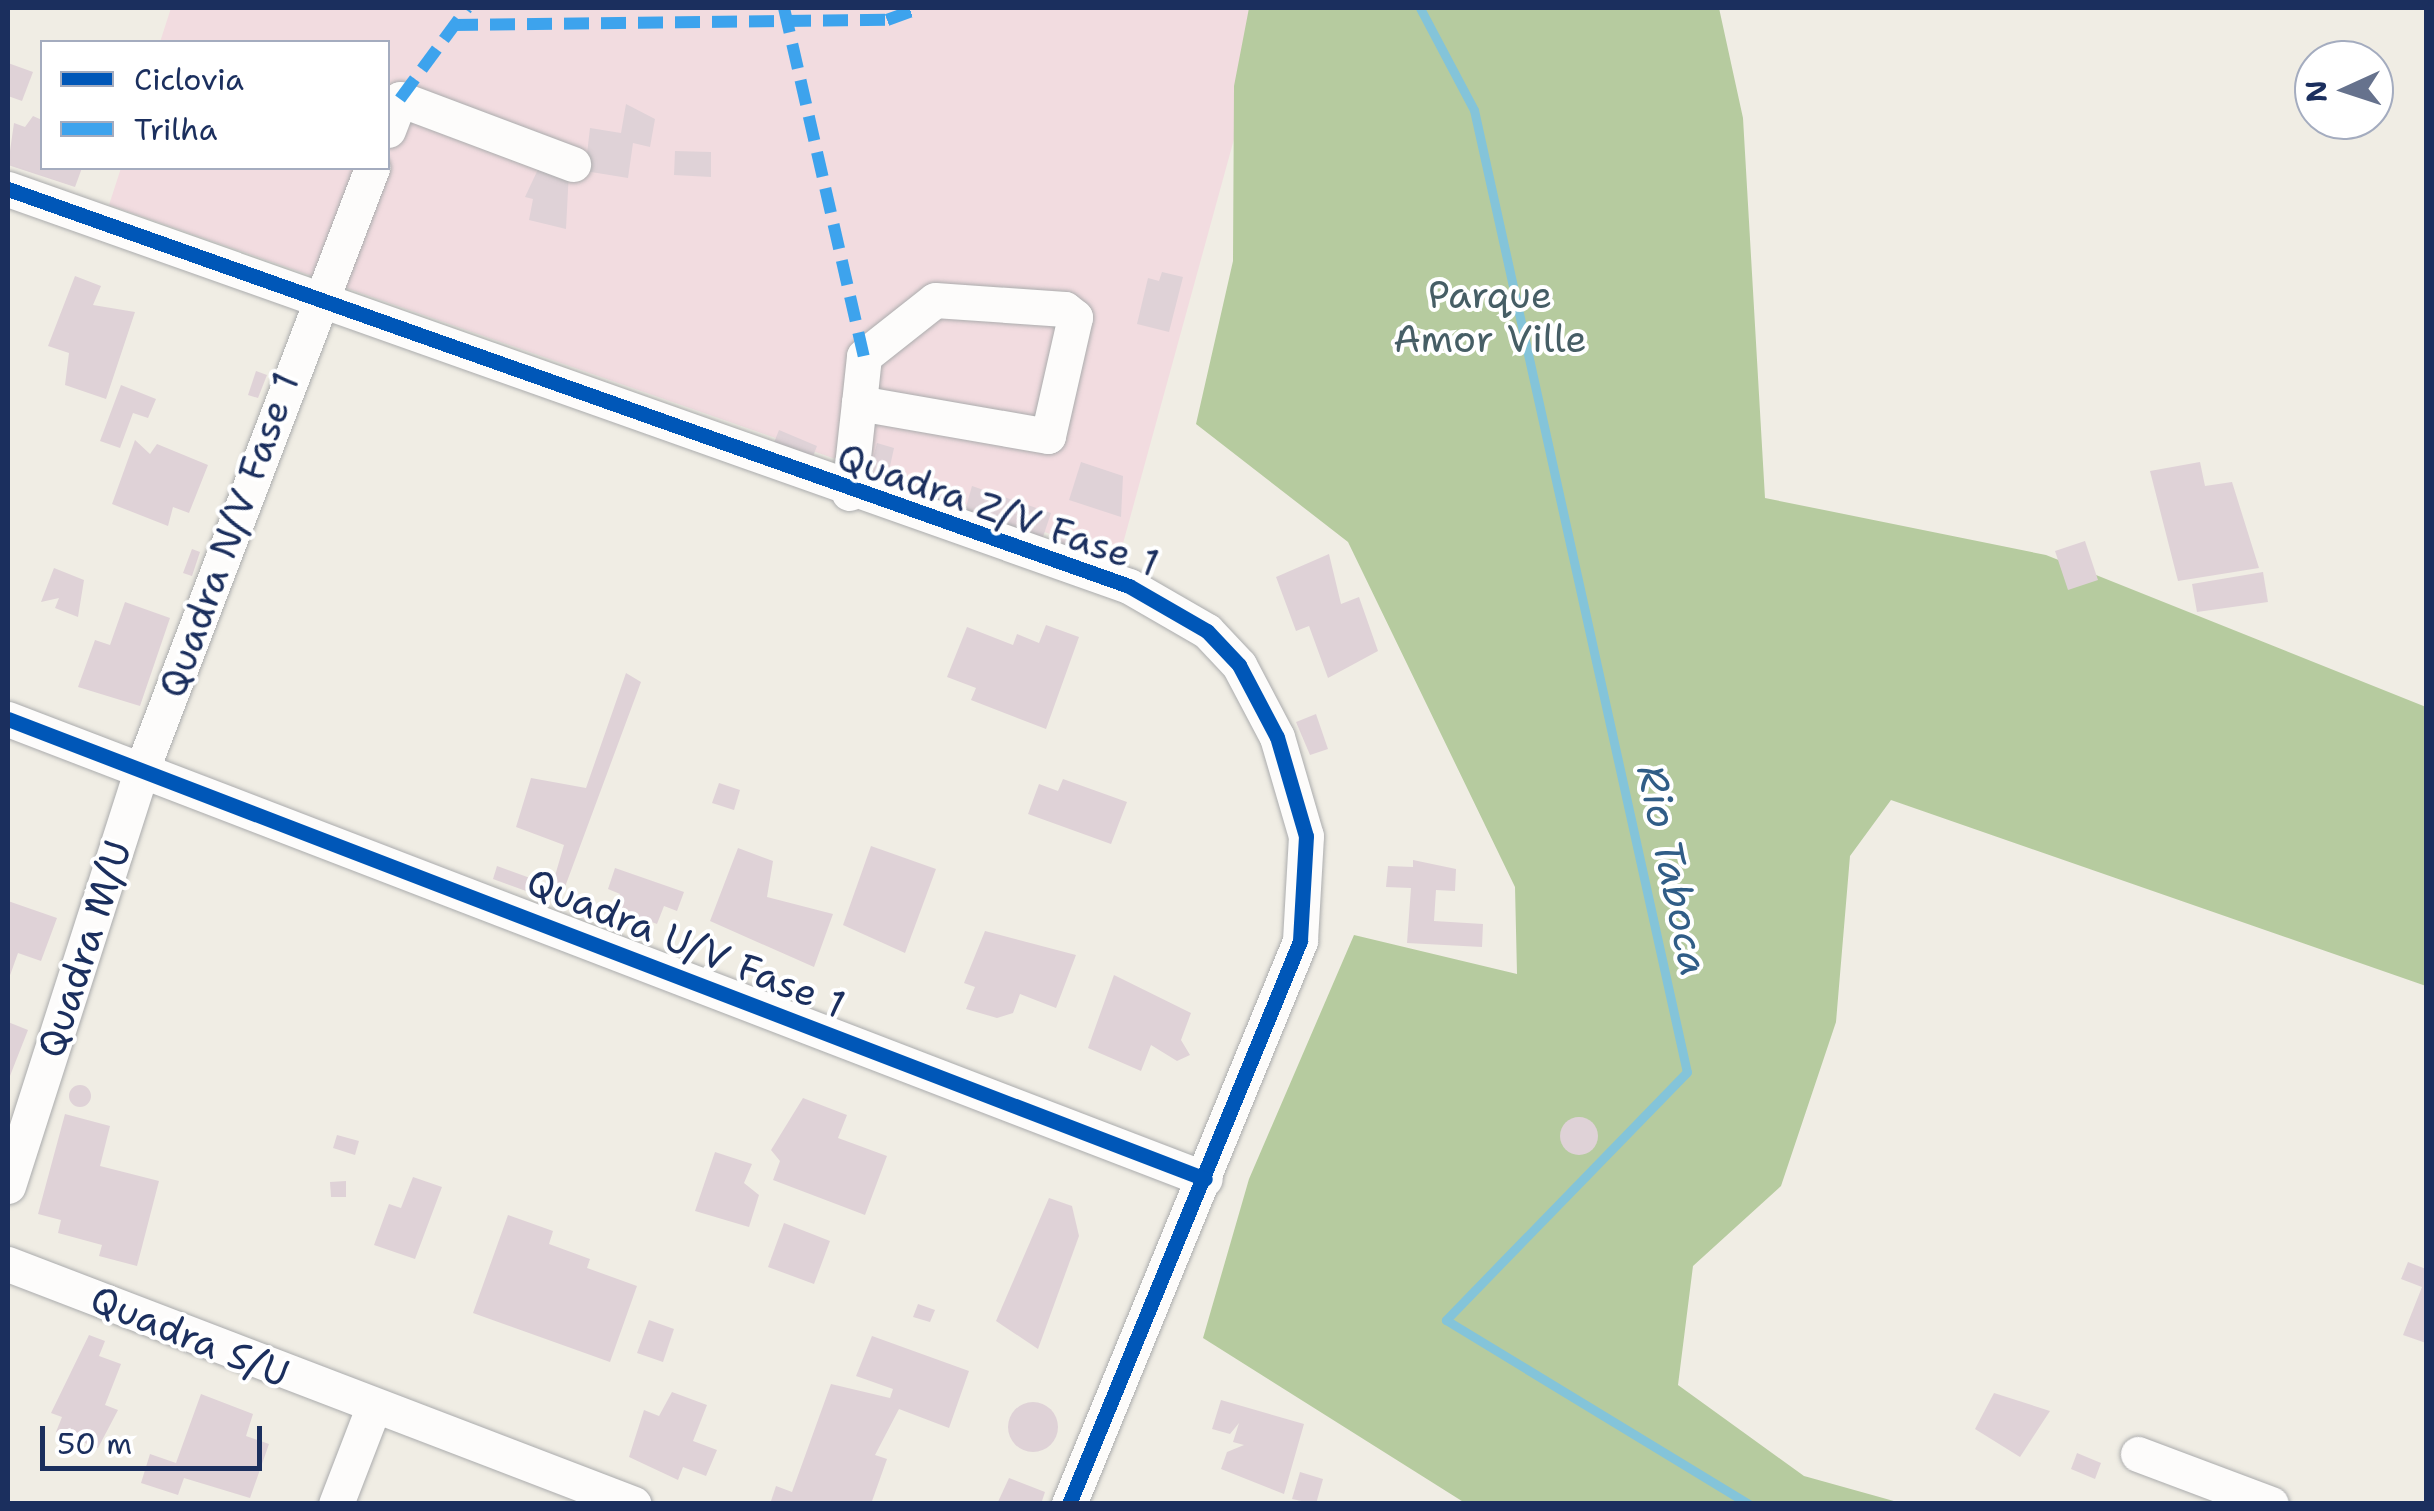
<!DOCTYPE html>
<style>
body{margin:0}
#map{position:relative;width:2434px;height:1511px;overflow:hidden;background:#f0ede4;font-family:"Shantell Sans",sans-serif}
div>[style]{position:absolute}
.built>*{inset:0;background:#f2dce0}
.forest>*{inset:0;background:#b6cb9f}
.stream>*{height:9px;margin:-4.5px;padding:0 4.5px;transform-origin:4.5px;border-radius:4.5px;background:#84c4d9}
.building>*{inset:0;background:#dfd2d7}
.round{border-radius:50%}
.roads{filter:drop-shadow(0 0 2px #abacad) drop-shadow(0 0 2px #abacad)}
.minor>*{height:35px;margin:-17.5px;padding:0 17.5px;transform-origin:17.5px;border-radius:17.5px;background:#fdfcfb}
.quiet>*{height:12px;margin-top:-6px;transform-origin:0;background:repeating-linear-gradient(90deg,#3da3ed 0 25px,transparent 0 37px)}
.cycleway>*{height:15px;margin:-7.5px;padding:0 7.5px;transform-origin:7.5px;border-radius:7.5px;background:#0057b8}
span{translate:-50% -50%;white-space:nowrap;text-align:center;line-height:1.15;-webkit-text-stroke:8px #fff;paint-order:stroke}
.park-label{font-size:38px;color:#465e65}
.street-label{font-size:38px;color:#1b2f5e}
.water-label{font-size:40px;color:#305d87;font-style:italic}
.frame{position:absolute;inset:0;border:10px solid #1b2f5e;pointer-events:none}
.legend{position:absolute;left:40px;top:40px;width:350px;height:130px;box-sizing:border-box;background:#fff;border:2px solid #a4acbf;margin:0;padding:12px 18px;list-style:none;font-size:30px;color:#1b2f5e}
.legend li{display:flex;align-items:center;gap:20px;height:50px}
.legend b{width:50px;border:2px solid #a4acbf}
.north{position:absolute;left:2294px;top:40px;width:100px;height:100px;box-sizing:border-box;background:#fff;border:2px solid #a4acbf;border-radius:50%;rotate:267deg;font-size:28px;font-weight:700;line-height:40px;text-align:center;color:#1b2f5e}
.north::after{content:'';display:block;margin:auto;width:35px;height:45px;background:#66728d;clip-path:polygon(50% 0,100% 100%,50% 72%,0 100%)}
.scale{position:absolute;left:40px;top:1426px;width:222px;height:45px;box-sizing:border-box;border:5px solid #1b2f5e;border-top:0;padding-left:12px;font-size:30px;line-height:35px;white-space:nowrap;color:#1b2f5e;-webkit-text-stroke:8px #fff;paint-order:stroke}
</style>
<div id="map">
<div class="built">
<div style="clip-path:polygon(171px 8px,1270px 8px,1119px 558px,109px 205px,121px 168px,388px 168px,388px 42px,160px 42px)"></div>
</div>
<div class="forest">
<div style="clip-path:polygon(1249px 8px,1719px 8px,1743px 118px,1765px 498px,2046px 555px,2426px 707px,2426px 986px,1891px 800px,1850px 856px,1836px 1022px,1781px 1186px,1693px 1266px,1678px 1385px,1804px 1476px,1901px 1503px,1465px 1503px,1203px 1338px,1249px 1179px,1354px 935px,1517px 974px,1515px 887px,1348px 542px,1196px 424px,1233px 261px,1234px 86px)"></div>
</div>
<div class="stream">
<div style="left:1420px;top:8px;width:115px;rotate:62.1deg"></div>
<div style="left:1474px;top:110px;width:985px;rotate:77.52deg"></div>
<div style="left:1687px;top:1072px;width:346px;rotate:134.2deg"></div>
<div style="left:1446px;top:1320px;width:354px;rotate:31.3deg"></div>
</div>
<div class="building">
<div style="clip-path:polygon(8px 63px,33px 72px,22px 101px,8px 96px)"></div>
<div style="clip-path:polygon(626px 104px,655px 119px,650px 147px,633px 143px,628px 178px,585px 171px,590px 128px,621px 133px)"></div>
<div style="clip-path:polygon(33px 116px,42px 120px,42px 168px,82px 168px,75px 187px,8px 165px,14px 123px,25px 127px)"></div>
<div style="clip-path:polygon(675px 151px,711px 152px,711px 177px,674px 175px)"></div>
<div style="clip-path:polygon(540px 165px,569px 171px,566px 229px,529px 220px,533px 199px,525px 197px)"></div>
<div style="clip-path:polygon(1162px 272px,1183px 277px,1169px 332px,1137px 324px,1148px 278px,1159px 281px)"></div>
<div style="clip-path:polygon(75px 276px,101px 286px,93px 305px,135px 312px,106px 399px,65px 385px,69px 353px,48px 346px)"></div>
<div style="clip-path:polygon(256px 371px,267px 375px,258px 398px,248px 395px)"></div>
<div style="clip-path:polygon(121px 385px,156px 399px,148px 418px,133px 413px,120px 448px,100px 441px)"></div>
<div style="clip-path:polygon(779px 430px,817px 446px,812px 459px,773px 445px)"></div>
<div style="clip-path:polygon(135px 440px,150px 454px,157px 444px,208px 465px,189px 513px,173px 507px,168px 526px,112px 504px)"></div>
<div style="clip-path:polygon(877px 443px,894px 448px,886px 485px,868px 479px)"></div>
<div style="clip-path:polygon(1081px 462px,1123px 476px,1121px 517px,1069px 500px)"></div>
<div style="clip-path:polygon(2200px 462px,2205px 486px,2232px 482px,2259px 568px,2178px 581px,2150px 471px)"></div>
<div class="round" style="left:921px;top:480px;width:22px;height:22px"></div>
<div style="clip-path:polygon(972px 486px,1051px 513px,1042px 540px,964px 514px)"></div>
<div style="clip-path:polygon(1063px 530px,1092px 540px,1087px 555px,1058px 545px)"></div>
<div style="clip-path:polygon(2085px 541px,2098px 580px,2068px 590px,2055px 551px)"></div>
<div style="clip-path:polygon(192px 549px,200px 552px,192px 576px,183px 573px)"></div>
<div style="clip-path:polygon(1329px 554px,1341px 604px,1359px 597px,1378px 651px,1328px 678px,1309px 626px,1296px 631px,1276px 577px)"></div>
<div style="clip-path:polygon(54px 568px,84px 580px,78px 617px,55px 608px,59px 598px,41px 602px)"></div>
<div style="clip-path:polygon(2263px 572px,2268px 602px,2197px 612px,2192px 584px)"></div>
<div style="clip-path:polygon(125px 602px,170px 618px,140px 706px,78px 687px,95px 640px,110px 645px)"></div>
<div style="clip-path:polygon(1046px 625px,1079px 637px,1046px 729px,971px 700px,976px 688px,947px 677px,967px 627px,1013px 645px,1017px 634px,1039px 643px)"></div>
<div style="clip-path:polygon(626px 673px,641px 682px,559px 903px,493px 879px,497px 866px,552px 886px,564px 845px,516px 827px,531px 778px,586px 788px)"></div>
<div style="clip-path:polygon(1316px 714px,1328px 749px,1310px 755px,1296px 722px)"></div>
<div style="clip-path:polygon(1063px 779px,1127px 802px,1111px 844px,1028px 814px,1039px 784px,1058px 791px)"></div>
<div style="clip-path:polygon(719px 783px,740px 790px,734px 810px,712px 803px)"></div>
<div style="clip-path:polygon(871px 846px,936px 869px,905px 953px,843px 925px)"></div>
<div style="clip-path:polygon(738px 848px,773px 861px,767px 897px,833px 914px,814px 967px,710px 921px)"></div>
<div style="clip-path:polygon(1413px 860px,1456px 869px,1455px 891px,1436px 890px,1434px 921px,1483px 924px,1482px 947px,1407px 943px,1411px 888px,1386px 887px,1388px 866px,1413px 867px)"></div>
<div style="clip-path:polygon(615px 868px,684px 892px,677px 911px,664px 906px,657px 924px,614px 908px,620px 894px,608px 889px)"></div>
<div style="clip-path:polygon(8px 901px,57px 918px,41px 961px,18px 953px,8px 981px)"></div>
<div style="clip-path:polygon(985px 931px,1076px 955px,1056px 1008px,1020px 994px,1013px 1013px,997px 1018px,966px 1009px,975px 987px,964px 983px)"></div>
<div style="clip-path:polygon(1114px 975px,1191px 1013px,1181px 1040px,1190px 1055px,1177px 1061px,1151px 1045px,1141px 1071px,1088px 1048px)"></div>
<div style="clip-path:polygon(8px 1022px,28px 1030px,8px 1081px)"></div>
<div class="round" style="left:69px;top:1085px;width:22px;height:22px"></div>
<div style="clip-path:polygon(803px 1098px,847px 1115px,838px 1138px,887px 1156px,865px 1215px,773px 1180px,780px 1161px,771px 1150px)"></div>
<div style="clip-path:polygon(65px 1114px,110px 1126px,100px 1166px,159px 1181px,137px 1266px,99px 1256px,102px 1245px,58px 1233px,61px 1220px,38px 1214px)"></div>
<div class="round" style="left:1560px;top:1117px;width:38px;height:38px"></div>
<div style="clip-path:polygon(337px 1135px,359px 1141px,355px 1155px,333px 1148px)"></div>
<div style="clip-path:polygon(715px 1152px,752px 1164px,744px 1183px,759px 1195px,749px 1227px,695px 1211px)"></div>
<div style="clip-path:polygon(413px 1177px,442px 1187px,415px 1259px,374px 1245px,389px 1204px,401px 1208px)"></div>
<div style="clip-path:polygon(346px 1181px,346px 1197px,331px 1197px,330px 1182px)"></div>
<div style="clip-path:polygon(1049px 1198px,1072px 1206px,1079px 1236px,1038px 1349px,996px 1321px)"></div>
<div style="clip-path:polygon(508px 1215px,553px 1231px,549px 1244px,590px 1259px,587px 1268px,637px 1286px,610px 1362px,473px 1313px)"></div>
<div style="clip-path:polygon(784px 1223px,830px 1241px,814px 1284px,768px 1267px)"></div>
<div style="clip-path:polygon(2408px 1262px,2426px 1269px,2426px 1343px,2403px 1335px,2422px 1287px,2401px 1279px)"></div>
<div style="clip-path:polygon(918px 1304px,935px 1310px,930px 1322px,913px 1317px)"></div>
<div style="clip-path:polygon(649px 1320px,674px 1329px,663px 1362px,637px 1353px)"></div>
<div style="clip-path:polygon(89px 1335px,105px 1341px,99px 1356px,121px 1364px,105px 1405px,118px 1410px,98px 1448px,56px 1432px,62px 1417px,51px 1413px)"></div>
<div style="clip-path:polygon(872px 1336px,969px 1371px,949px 1428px,899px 1409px,875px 1455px,887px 1459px,871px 1504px,770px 1504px,776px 1486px,792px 1492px,831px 1384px,890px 1398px,893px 1389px,856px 1376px)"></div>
<div style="clip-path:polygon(672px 1392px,707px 1405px,693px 1441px,717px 1450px,706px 1476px,683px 1467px,678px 1480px,629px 1457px,644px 1410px,659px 1416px)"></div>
<div style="clip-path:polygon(1994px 1393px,2050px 1411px,2020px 1457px,1975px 1429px)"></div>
<div style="clip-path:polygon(201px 1394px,253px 1414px,246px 1436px,269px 1444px,250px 1498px,184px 1478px,178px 1495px,141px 1483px,150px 1454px,176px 1463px)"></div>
<div style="clip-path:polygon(1221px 1400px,1304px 1424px,1284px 1494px,1221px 1469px,1227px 1452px,1244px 1445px,1233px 1442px,1239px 1423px,1230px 1434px,1212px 1429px)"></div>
<div class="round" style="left:1008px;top:1402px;width:50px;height:50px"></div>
<div style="clip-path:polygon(2077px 1453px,2101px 1463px,2095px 1479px,2071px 1469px)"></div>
<div style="clip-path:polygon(1300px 1472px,1323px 1479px,1316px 1504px,1292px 1499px)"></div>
<div style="clip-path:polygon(1009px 1478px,1045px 1492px,1041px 1504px,997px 1504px)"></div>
</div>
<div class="roads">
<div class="minor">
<div style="left:388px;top:130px;width:33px;rotate:-69deg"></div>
<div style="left:400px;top:99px;width:185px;rotate:20.6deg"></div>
<div style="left:8px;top:189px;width:1189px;rotate:19.5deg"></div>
<div style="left:1129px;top:586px;width:90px;rotate:30deg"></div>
<div style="left:1207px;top:631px;width:47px;rotate:46.7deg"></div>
<div style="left:1239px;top:665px;width:81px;rotate:62.2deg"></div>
<div style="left:1277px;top:737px;width:103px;rotate:73.7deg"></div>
<div style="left:1306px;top:836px;width:105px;rotate:93.3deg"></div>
<div style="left:1300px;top:941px;width:609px;rotate:112.31deg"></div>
<div style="left:849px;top:493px;width:91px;rotate:-83.7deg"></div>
<div style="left:859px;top:403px;width:47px;rotate:-83.9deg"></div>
<div style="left:864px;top:356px;width:90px;rotate:-38.3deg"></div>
<div style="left:935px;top:300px;width:130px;rotate:4deg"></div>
<div style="left:1065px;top:309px;width:13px;rotate:39deg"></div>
<div style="left:1075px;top:317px;width:122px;rotate:102.8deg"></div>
<div style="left:1048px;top:436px;width:192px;rotate:-170.1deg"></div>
<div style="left:8px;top:719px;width:1282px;rotate:21.02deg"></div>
<div style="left:8px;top:1186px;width:438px;rotate:-72.2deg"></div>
<div style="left:142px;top:769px;width:644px;rotate:-69.06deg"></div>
<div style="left:8px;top:1264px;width:670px;rotate:20.98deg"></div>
<div style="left:2138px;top:1454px;width:142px;rotate:20.6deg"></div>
<div style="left:336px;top:1504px;width:103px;rotate:-68.9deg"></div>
</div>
</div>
<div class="quiet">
<div style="left:784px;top:8px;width:357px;rotate:77.1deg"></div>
<div style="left:453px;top:25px;width:434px;rotate:-0.7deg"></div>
<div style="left:887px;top:20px;width:35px;rotate:-20deg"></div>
<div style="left:400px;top:99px;width:113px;rotate:-53.6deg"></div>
</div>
<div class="cycleway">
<div style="left:8px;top:189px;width:1189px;rotate:19.5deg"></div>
<div style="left:1129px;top:586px;width:90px;rotate:30deg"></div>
<div style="left:1207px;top:631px;width:47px;rotate:46.7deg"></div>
<div style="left:1239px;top:665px;width:81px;rotate:62.2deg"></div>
<div style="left:1277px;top:737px;width:103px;rotate:73.7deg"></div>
<div style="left:1306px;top:836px;width:105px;rotate:93.3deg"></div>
<div style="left:1300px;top:941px;width:609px;rotate:112.31deg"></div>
<div style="left:8px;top:719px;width:1282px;rotate:21.02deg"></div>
</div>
<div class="park-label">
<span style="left:1490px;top:317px">Parque<br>Amor Ville</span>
</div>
<div class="street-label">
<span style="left:998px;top:510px;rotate:19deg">Quadra Z/V Fase 1</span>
<span style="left:229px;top:535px;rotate:-70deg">Quadra N/V Fase 1</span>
<span style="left:686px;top:943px;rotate:22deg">Quadra U/V Fase 1</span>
<span style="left:84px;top:949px;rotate:-72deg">Quadra M/U</span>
<span style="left:190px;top:1336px;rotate:22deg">Quadra S/U</span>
</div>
<div class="water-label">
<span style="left:1673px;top:870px;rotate:78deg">Rio Taboca</span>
</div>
<div class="frame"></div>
<ul class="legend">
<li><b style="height:12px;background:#0057b8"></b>Ciclovia</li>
<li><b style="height:12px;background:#3da3ed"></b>Trilha</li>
</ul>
<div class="north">N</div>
<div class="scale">50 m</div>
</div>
